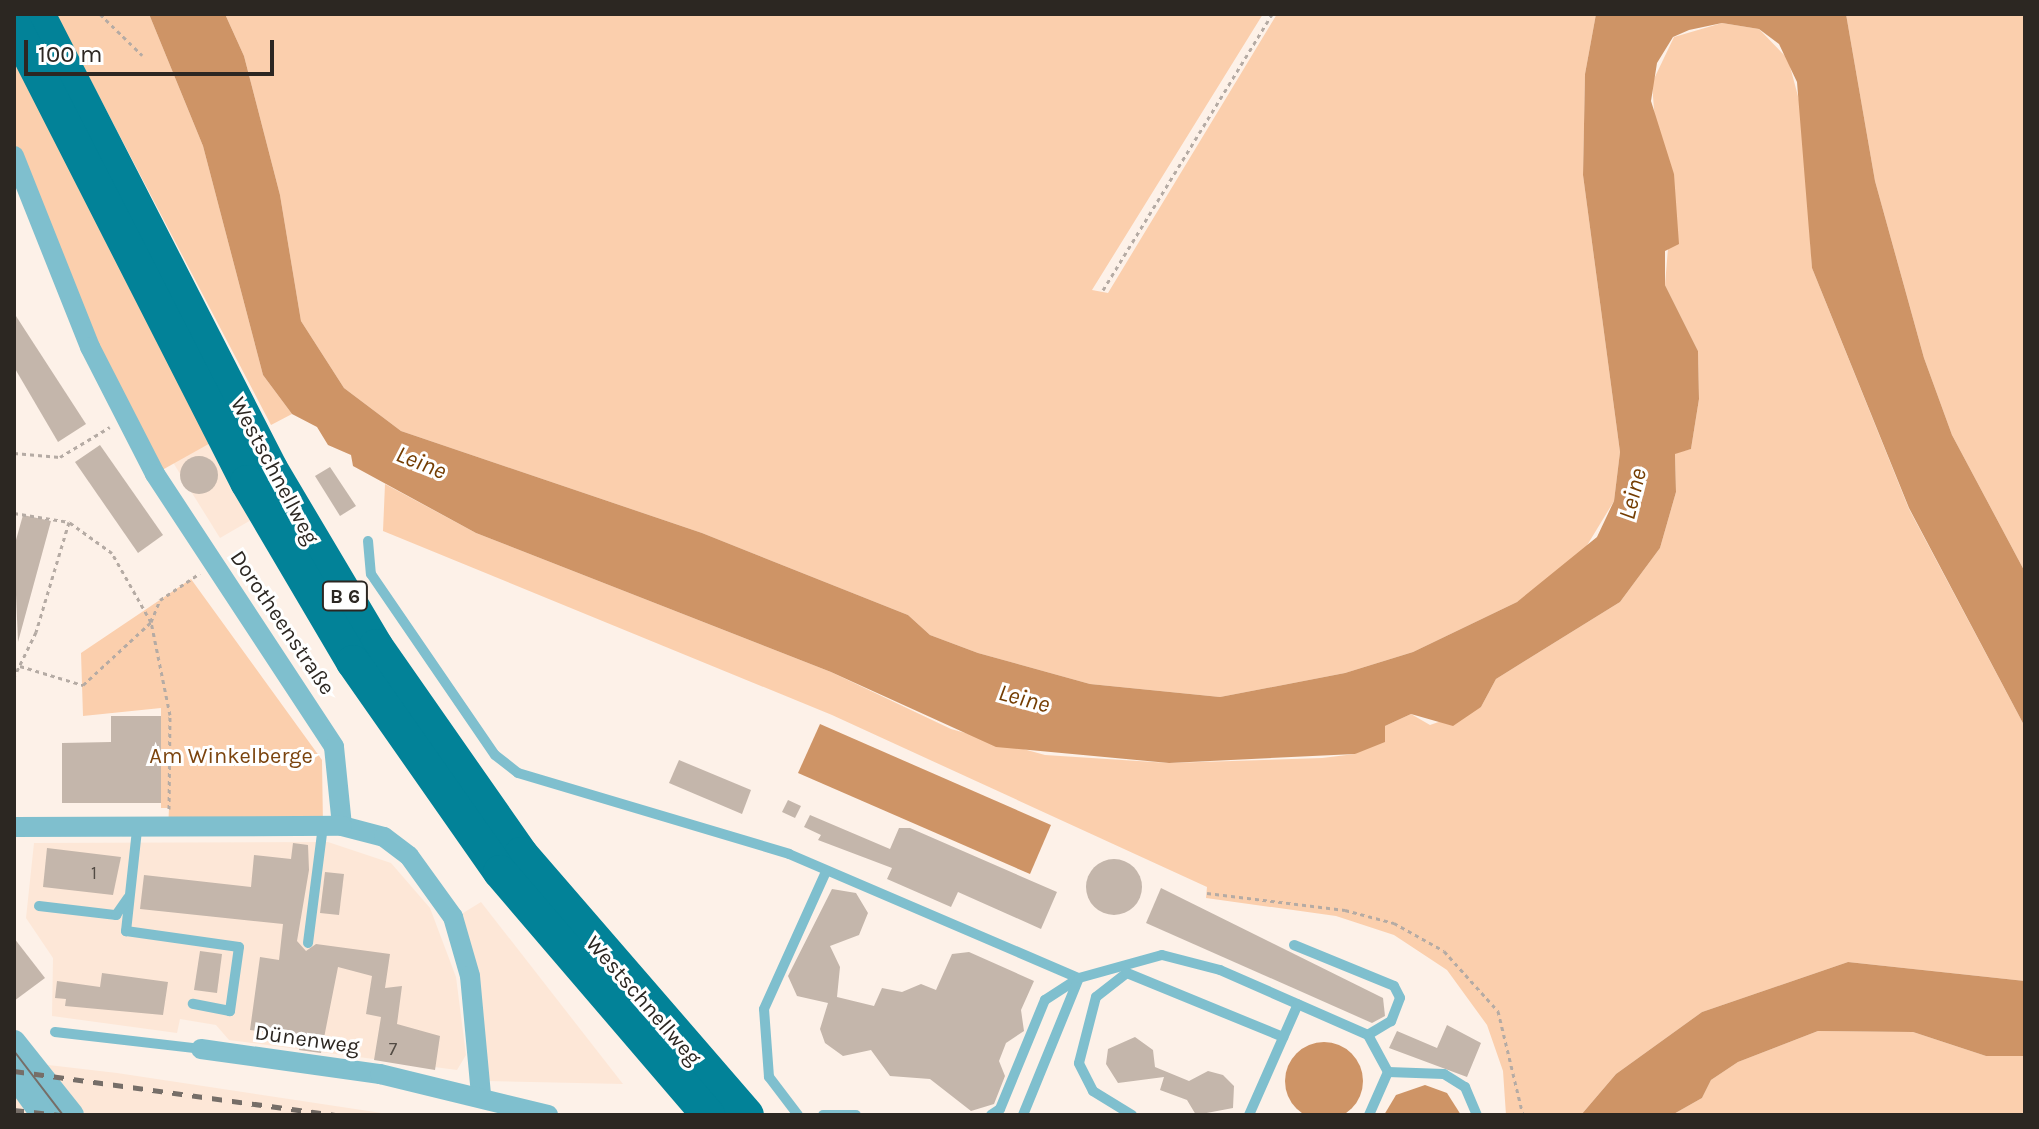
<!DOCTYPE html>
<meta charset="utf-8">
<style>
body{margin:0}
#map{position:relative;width:2039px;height:1129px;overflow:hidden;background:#fdf1e8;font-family:Karla,sans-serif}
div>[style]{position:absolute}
.built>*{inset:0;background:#fde7d7}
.green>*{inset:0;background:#fbcfad}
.water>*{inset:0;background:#ce9466}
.round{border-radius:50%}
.building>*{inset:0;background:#c4b6ab}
.path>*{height:3px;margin-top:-1.5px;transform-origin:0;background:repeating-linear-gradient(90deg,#b5aba4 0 4px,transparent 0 8px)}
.service>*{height:10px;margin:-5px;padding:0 5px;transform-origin:5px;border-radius:5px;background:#7fbfce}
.minor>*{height:20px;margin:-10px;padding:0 10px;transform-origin:10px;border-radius:10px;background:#7fbfce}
.tertiary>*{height:24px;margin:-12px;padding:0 12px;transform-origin:12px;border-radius:12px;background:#7fbfce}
.trunk>*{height:34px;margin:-17px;padding:0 17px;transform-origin:17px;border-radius:17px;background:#028298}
.tram>*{height:2px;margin:-1px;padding:0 1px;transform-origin:1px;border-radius:1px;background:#766e68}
.rail>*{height:5px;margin-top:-2.5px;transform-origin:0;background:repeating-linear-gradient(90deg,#766e68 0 10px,transparent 0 20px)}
span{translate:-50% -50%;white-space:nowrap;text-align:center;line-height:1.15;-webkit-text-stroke:6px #fff;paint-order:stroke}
.number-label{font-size:18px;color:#524b44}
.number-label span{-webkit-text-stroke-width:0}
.shield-label span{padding:2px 6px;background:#fff;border:2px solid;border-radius:6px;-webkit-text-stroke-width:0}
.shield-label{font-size:20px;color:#2c2722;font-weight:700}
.street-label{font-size:22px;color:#2c2722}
.park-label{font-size:22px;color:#7b440e}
.water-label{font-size:24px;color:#743d02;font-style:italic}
.frame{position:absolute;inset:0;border:16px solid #2c2722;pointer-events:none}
.scale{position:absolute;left:24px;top:40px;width:250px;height:36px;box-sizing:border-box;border:4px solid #2c2722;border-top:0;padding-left:10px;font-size:24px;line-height:28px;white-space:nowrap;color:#2c2722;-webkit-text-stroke:6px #fff;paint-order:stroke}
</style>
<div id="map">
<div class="built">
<div style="clip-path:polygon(204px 436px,251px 520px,220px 538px,169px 456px)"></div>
<div style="clip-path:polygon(328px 842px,391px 863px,430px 908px,456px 977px,466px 1055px,457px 1070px,229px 1040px,216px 1025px,180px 1019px,177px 1033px,52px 1016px,53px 958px,26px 918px,34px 843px)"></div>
<div style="clip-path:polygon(481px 902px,623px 1084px,486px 1081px,455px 918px)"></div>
<div style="clip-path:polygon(14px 1061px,117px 1073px,395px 1115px,14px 1115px)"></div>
</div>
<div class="green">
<div style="clip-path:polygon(56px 14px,149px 14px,203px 146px,263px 375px,292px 414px,271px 425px)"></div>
<div style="clip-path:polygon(225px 14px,1263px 14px,1092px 290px,1108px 293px,1277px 14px,1596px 14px,1585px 74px,1583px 175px,1620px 452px,1614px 501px,1580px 557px,1517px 602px,1413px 652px,1345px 673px,1220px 697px,1090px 684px,978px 653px,930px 635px,908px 615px,702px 533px,401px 431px,344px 388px,301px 321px,280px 195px,244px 56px)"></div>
<div style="clip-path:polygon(1846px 14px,2025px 14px,2025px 572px,1952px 435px,1924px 358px,1875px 181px)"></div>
<div style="clip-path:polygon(1722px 23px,1759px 29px,1788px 59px,1802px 111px,1812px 268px,1909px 509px,2025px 727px,2025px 981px,1848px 962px,1702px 1012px,1616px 1074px,1581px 1115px,1506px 1115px,1503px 1071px,1487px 1025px,1447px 970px,1394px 935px,1336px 916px,1206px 898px,1207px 887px,832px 715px,383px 531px,385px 484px,476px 533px,831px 672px,951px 729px,1045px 755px,1169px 763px,1322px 758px,1355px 754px,1385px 726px,1411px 714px,1430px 725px,1481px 707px,1496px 679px,1620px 602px,1660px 548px,1676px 492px,1675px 453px,1691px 449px,1699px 399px,1698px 351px,1665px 285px,1674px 175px,1655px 123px,1652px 83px,1674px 37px)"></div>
<div style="clip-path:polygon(14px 41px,214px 441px,155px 474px,14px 156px)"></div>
<div style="clip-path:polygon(191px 579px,322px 760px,323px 826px,168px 830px,169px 808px,161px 808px,161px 708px,83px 716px,81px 653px)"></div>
<div style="clip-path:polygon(1818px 1031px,1913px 1032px,1986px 1056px,2025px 1056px,2025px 1115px,1672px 1115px,1702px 1098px,1711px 1080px,1738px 1062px)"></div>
</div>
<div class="water">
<div style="clip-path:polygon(149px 14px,225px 14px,244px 56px,280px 195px,301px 321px,344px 388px,401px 431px,702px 533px,908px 615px,930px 635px,978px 653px,1090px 684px,1220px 697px,1345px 673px,1413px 652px,1517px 602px,1597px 537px,1614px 501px,1620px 452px,1583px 175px,1585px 74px,1596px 14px,1846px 14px,1875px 181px,1924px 358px,1952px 435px,2025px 572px,2025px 727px,1909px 508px,1812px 268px,1797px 82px,1779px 44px,1759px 29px,1722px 23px,1689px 30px,1673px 37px,1657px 63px,1651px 101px,1674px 174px,1679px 244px,1665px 251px,1665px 285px,1698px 351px,1699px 399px,1691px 449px,1675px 454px,1676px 492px,1660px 548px,1620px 602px,1496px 679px,1481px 707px,1453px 726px,1411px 714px,1385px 726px,1385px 742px,1355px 754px,1169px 763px,996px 747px,831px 672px,476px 533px,353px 466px,351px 455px,328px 445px,317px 427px,292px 414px,263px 375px,203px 146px)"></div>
<div style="clip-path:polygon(820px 724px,1051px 825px,1030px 874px,798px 773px)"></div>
<div style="clip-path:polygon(1848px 962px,2025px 981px,2025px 1056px,1986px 1056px,1913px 1032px,1818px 1031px,1738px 1062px,1711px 1080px,1702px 1098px,1672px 1115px,1581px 1115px,1616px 1074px,1702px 1012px)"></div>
<div class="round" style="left:1285px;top:1042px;width:78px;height:78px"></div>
<div style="clip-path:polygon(1425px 1085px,1447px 1093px,1461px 1115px,1384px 1115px,1396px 1095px)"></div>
</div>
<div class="building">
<div style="clip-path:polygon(14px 313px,86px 424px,58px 442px,14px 367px)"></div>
<div style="clip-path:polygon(100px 445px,163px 535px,138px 553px,75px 462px)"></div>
<div class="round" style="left:180px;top:456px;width:38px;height:38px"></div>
<div style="clip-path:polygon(330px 467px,356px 506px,340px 516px,315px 476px)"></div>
<div style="clip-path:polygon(23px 515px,51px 521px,18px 642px,14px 547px)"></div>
<div style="clip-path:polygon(111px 716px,161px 716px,161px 803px,62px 803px,62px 743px,111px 742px)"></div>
<div style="clip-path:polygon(679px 760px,751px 790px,742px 814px,669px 783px)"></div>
<div style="clip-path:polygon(788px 800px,801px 806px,795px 818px,782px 812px)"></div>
<div style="clip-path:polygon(810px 815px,890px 849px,899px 828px,910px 828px,1057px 892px,1041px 929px,958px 892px,951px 907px,887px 879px,892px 868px,818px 840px,821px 835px,804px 827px)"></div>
<div style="clip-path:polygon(293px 843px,308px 845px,309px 870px,297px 941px,306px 951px,316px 944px,390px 954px,385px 988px,402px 986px,397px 1024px,440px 1036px,435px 1070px,374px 1060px,381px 1017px,366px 1014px,372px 976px,338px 967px,321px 1053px,299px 1050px,301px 1037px,250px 1030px,260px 957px,279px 960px,283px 924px,140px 909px,144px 875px,251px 887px,254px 855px,291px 859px)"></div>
<div style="clip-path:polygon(47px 848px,121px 857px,113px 895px,43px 887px)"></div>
<div class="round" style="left:1086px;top:859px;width:56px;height:56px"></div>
<div style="clip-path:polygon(325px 872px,344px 874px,339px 915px,320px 913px)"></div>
<div style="clip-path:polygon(1161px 888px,1383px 998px,1385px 1016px,1372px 1023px,1146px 923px)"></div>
<div style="clip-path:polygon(832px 889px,856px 893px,868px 913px,859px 935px,830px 946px,840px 967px,837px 997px,874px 1006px,882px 988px,902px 992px,921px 984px,936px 990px,952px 954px,969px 952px,1034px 981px,1021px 1010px,1024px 1031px,1006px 1043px,999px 1061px,1005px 1076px,994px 1104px,971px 1111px,930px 1079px,890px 1076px,871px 1050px,843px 1056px,825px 1043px,820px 1029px,828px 1003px,797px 996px,788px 976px)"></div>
<div style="clip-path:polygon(14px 938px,45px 978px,14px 1001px)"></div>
<div style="clip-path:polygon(200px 951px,222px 954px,217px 993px,194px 990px)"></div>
<div style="clip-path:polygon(102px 973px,168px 982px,163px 1015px,65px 1006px,66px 999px,55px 998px,57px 981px,100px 987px)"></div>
<div style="clip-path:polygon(1447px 1025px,1481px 1043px,1467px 1077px,1389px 1048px,1397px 1031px,1437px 1048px)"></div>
<div style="clip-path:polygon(1135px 1037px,1153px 1050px,1155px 1067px,1189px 1081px,1208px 1071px,1223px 1075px,1234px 1086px,1233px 1108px,1196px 1115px,1187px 1100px,1160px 1090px,1164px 1077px,1118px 1083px,1106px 1064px,1108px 1049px)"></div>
</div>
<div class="path">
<div style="left:100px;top:14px;width:59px;rotate:44.3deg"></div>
<div style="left:1103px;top:290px;width:324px;rotate:-58.5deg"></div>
<div style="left:14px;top:453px;width:46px;rotate:5deg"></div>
<div style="left:60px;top:457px;width:58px;rotate:-31deg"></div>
<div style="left:14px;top:513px;width:56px;rotate:9.3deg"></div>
<div style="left:69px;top:522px;width:115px;rotate:106.7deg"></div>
<div style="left:36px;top:632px;width:50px;rotate:116.1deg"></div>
<div style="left:20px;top:666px;width:66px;rotate:16.8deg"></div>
<div style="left:83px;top:685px;width:93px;rotate:-42.8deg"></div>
<div style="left:151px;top:622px;width:79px;rotate:-119.5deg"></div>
<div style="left:112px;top:553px;width:53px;rotate:-144.2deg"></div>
<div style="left:169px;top:809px;width:94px;rotate:-89.4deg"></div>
<div style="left:170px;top:715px;width:95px;rotate:-101.5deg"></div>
<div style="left:151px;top:622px;width:24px;rotate:-68deg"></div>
<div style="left:160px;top:600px;width:48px;rotate:-34deg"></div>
<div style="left:1207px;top:893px;width:139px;rotate:7deg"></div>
<div style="left:1345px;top:910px;width:51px;rotate:14.9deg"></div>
<div style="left:1394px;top:923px;width:57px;rotate:29.2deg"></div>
<div style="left:1444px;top:951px;width:81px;rotate:48deg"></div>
<div style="left:1498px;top:1011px;width:107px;rotate:76.5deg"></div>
</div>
<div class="service">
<div style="left:368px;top:541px;width:33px;rotate:85deg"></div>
<div style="left:371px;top:574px;width:219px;rotate:55.6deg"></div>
<div style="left:495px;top:755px;width:29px;rotate:38deg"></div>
<div style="left:518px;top:773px;width:283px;rotate:16.6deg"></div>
<div style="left:789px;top:854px;width:315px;rotate:23.2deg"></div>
<div style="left:137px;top:830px;width:102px;rotate:96.2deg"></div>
<div style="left:126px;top:931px;width:114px;rotate:8.1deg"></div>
<div style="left:239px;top:947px;width:65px;rotate:98deg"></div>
<div style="left:230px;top:1011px;width:38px;rotate:-169deg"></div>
<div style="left:39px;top:906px;width:78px;rotate:6.7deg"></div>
<div style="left:116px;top:915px;width:21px;rotate:-55deg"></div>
<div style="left:308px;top:943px;width:118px;rotate:-82.7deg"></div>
<div style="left:1294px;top:945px;width:108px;rotate:22.3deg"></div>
<div style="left:1394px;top:986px;width:13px;rotate:63deg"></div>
<div style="left:1400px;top:998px;width:25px;rotate:111deg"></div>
<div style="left:1391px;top:1021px;width:27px;rotate:149deg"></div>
<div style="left:55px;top:1032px;width:147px;rotate:6.6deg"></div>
<div style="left:798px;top:1115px;width:48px;rotate:-127.3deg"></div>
<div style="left:769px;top:1077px;width:68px;rotate:-94.2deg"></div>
<div style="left:764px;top:1009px;width:150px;rotate:-65.7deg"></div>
<div style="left:823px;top:1115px;width:33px"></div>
<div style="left:991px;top:1115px;width:11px;rotate:-34deg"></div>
<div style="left:1000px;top:1109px;width:118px;rotate:-67.6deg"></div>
<div style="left:1045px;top:1000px;width:40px;rotate:-32.9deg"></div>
<div style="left:1023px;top:1115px;width:148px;rotate:-67.8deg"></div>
<div style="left:1079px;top:978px;width:86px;rotate:-15.5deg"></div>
<div style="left:1162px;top:955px;width:60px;rotate:14.5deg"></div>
<div style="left:1220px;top:970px;width:162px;rotate:23.7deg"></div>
<div style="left:1368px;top:1035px;width:42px;rotate:61.6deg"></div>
<div style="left:1388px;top:1072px;width:56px;rotate:2deg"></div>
<div style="left:1444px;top:1074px;width:25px;rotate:32deg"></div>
<div style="left:1465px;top:1087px;width:30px;rotate:67deg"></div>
<div style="left:1132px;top:1115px;width:46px;rotate:-148.4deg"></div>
<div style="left:1093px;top:1091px;width:31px;rotate:-117deg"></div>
<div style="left:1079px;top:1063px;width:68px;rotate:-75.6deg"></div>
<div style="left:1096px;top:997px;width:39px;rotate:-38deg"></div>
<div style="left:1127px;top:973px;width:169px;rotate:22.3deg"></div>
<div style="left:1249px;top:1115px;width:121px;rotate:-66.2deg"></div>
<div style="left:1369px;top:1115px;width:47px;rotate:-66.2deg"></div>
</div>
<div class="minor">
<div style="left:14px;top:156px;width:206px;rotate:68.3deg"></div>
<div style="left:90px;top:347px;width:143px;rotate:62.9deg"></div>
<div style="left:155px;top:474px;width:326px;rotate:56.7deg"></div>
<div style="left:334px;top:747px;width:79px;rotate:84.2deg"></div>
<div style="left:342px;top:826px;width:43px;rotate:14.7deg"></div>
<div style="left:384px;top:837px;width:31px;rotate:37deg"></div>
<div style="left:409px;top:856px;width:75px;rotate:54.2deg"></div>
<div style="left:453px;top:917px;width:61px;rotate:73.9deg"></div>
<div style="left:470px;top:976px;width:119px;rotate:84.7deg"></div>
<div style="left:14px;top:827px;width:328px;rotate:-0.2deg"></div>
<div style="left:201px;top:1049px;width:181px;rotate:8deg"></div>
<div style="left:380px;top:1074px;width:173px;rotate:13.7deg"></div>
</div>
<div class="tertiary">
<div style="left:14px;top:1042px;width:93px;rotate:51.5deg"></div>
<div style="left:14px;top:1075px;width:49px;rotate:54.1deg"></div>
</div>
<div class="trunk">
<div style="left:38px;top:14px;width:511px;rotate:62.88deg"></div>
<div style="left:271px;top:469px;width:206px;rotate:59.3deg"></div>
<div style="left:376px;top:646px;width:254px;rotate:55.1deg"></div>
<div style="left:521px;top:854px;width:345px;rotate:49.1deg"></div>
<div style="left:14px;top:25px;width:513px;rotate:62.99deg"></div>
<div style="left:247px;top:482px;width:209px;rotate:59.5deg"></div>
<div style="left:353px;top:662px;width:256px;rotate:55deg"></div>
<div style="left:500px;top:872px;width:320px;rotate:49.4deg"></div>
</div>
<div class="tram">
<div style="left:14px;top:1051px;width:81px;rotate:52.6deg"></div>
</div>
<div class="rail">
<div style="left:14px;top:1071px;width:326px;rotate:7.8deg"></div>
<div style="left:14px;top:1110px;width:46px;rotate:6.2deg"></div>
</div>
<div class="number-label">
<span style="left:94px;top:873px">1</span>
<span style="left:393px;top:1049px">7</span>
</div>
<div class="shield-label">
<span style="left:345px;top:596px">B 6</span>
</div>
<div class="street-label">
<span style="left:274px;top:471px;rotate:62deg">Westschnellweg</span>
<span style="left:282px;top:623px;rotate:56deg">Dorotheenstraße</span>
<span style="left:643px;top:1001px;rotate:49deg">Westschnellweg</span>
<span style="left:307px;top:1040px;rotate:8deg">Dünenweg</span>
</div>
<div class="park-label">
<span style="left:231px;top:757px">Am Winkelberge</span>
</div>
<div class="water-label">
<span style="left:421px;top:463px;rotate:22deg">Leine</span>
<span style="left:1633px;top:494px;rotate:-76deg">Leine</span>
<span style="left:1024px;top:699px;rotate:15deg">Leine</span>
</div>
<div class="frame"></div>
<div class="scale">100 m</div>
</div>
